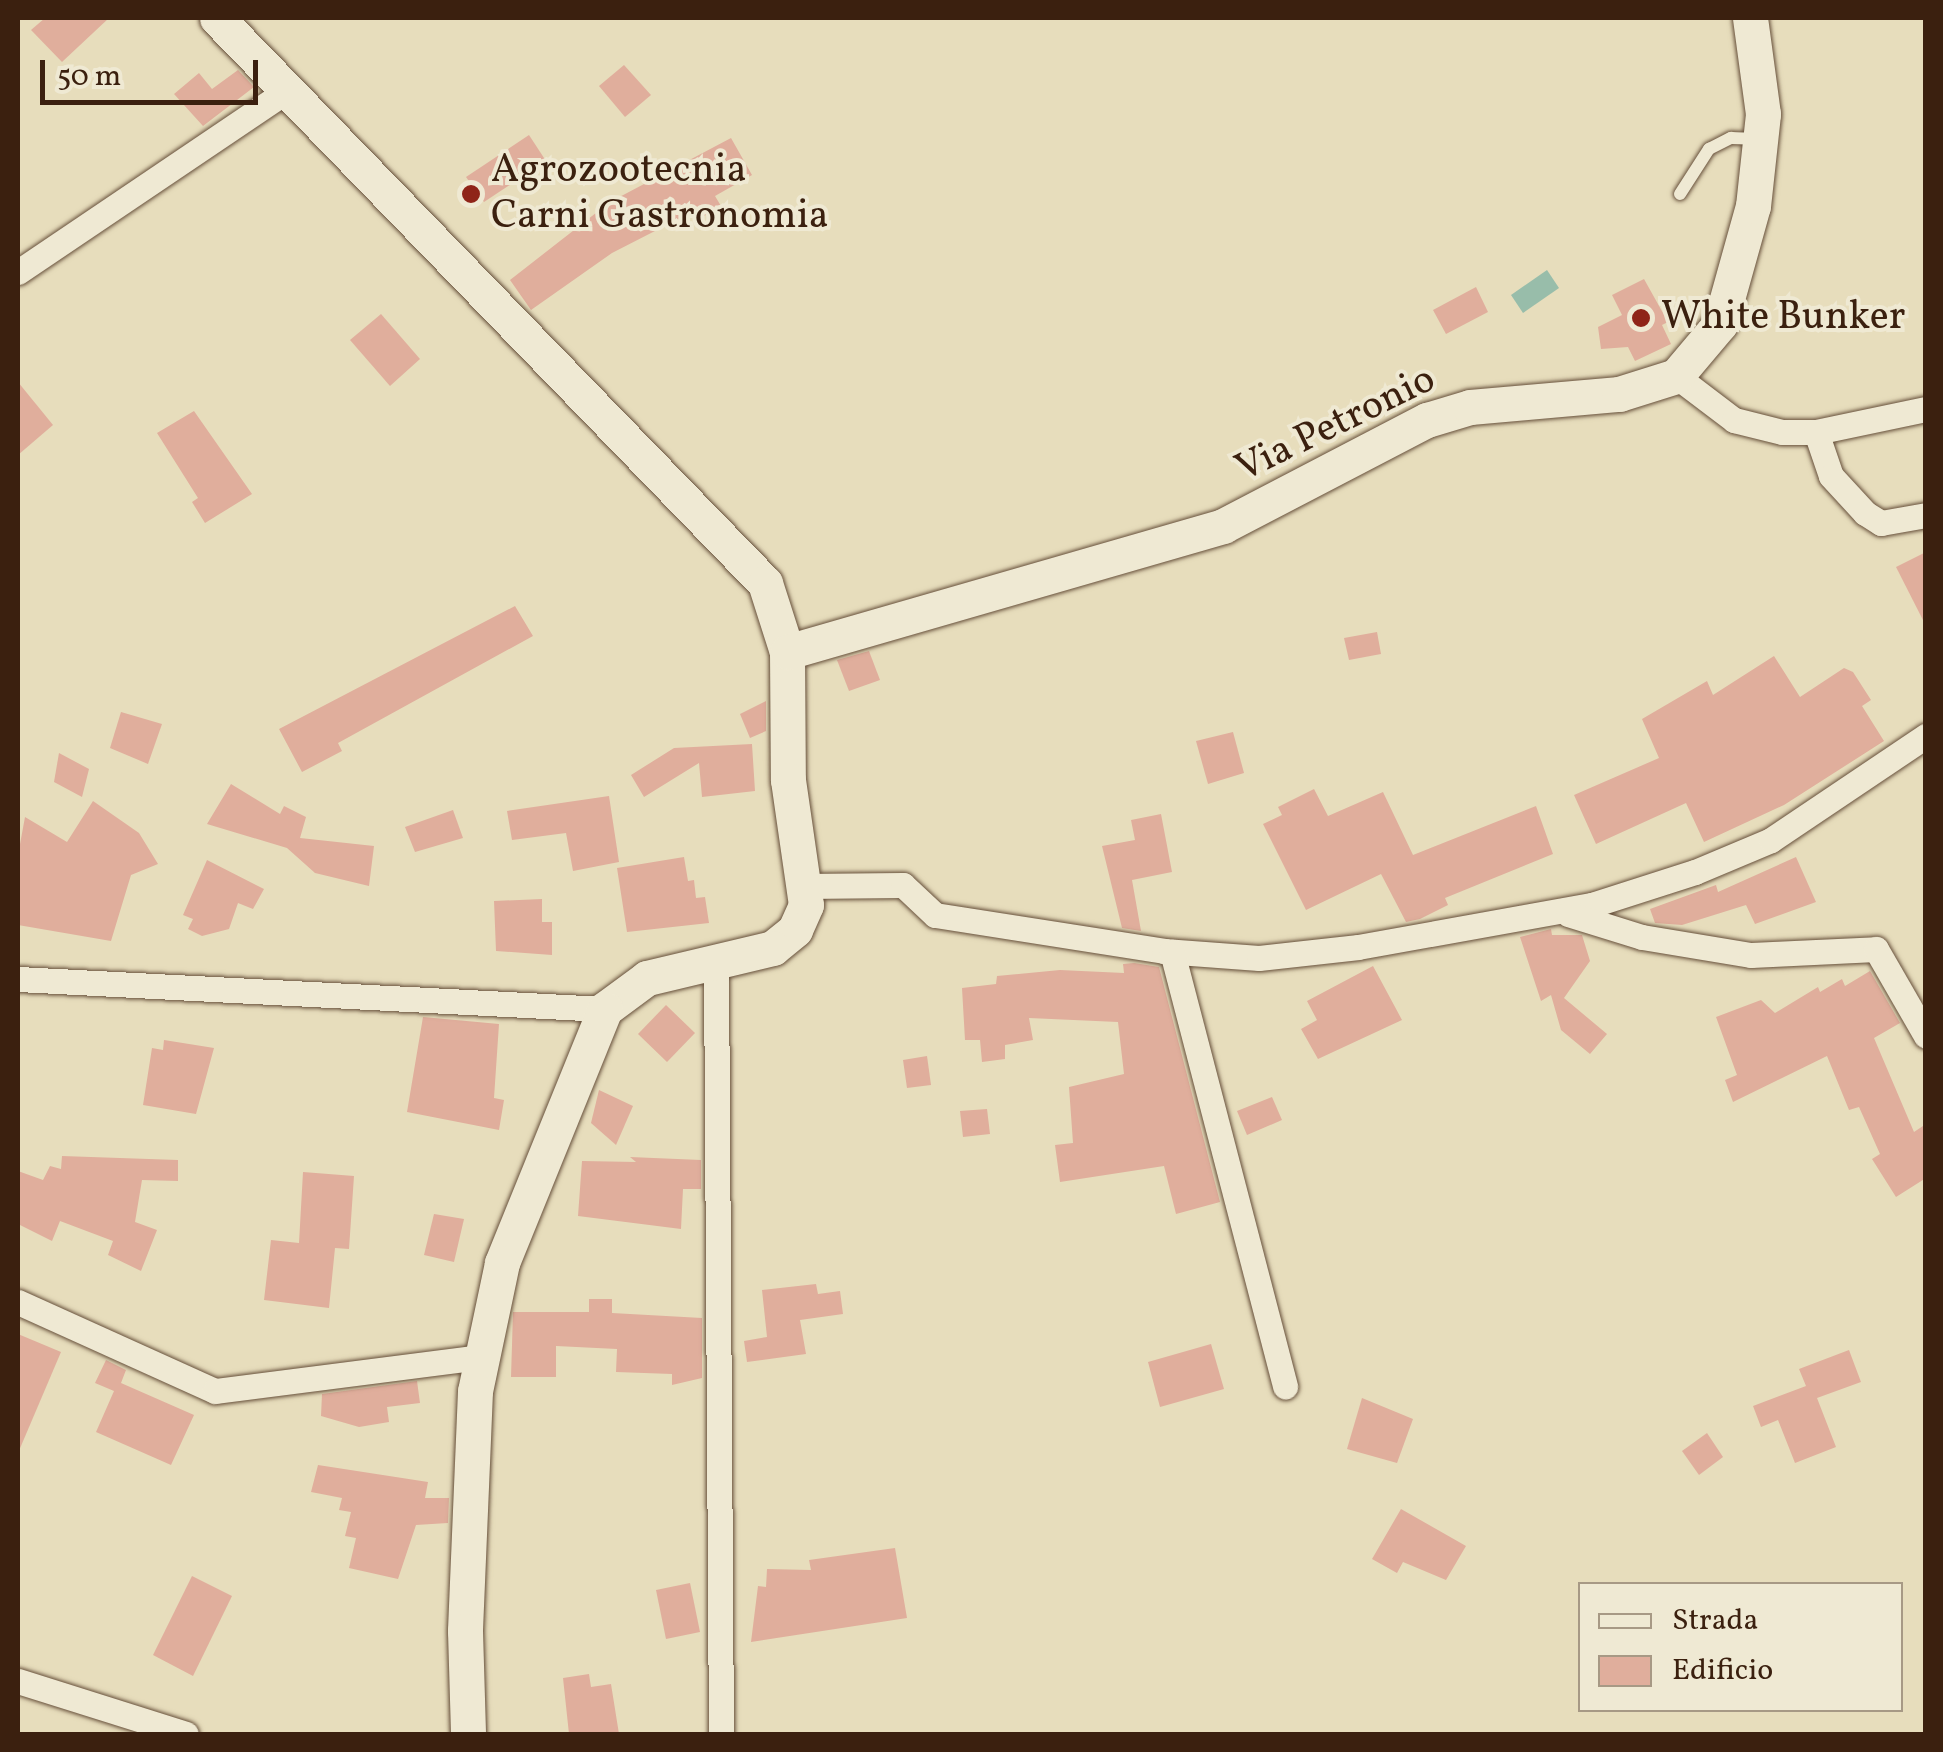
<!DOCTYPE html>
<style>
body{margin:0}
#map{position:relative;width:1943px;height:1752px;overflow:hidden;background:#e7ddbc;font-family:Vollkorn,serif}
div>[style]{position:absolute}
.water>*{inset:0;background:#98bdaa}
.building>*{inset:0;background:#e0ae9c}
.roads{filter:drop-shadow(0 0 2px #664f3a) drop-shadow(0 0 2px #664f3a)}
.lane>*{height:12px;margin:-6px;padding:0 6px;transform-origin:6px;border-radius:6px;background:#efe9d3}
.street>*{height:25px;margin:-12.5px;padding:0 12.5px;transform-origin:12.5px;border-radius:12.5px;background:#efe9d3}
.secondary>*{height:35px;margin:-17.5px;padding:0 17.5px;transform-origin:17.5px;border-radius:17.5px;background:#efe9d3}
.dots>*{width:28px;height:28px;translate:-50% -50%;box-sizing:border-box;border:5px solid #efe9d3;border-radius:50%}
span{translate:-50% -50%;white-space:nowrap;text-align:center;line-height:1.15;-webkit-text-stroke:8px #efe9d3;paint-order:stroke}
.poi-label{font-size:40px;color:#3b200f}
.left{translate:0 -50%;text-align:left}
.street-label{font-size:40px;color:#3b200f}
.frame{position:absolute;inset:0;border:20px solid #3b200f;pointer-events:none}
.legend{position:absolute;left:1578px;top:1582px;width:325px;height:130px;box-sizing:border-box;background:#efe9d3;border:2px solid #a79985;margin:0;padding:12px 18px;list-style:none;font-size:30px;color:#3b200f}
.legend li{display:flex;align-items:center;gap:20px;height:50px}
.legend b{width:50px;border:2px solid #a79985}
.scale{position:absolute;left:40px;top:60px;width:218px;height:45px;box-sizing:border-box;border:5px solid #3b200f;border-top:0;padding-left:12px;font-size:30px;line-height:35px;white-space:nowrap;color:#3b200f;-webkit-text-stroke:8px #efe9d3;paint-order:stroke}
</style>
<div id="map">
<div class="water">
<div style="clip-path:polygon(1547px 270px,1559px 288px,1523px 313px,1511px 295px)"></div>
</div>
<div class="building">
<div style="clip-path:polygon(45px 18px,109px 18px,62px 62px,31px 30px)"></div>
<div style="clip-path:polygon(624px 65px,651px 95px,625px 117px,599px 86px)"></div>
<div style="clip-path:polygon(238px 70px,254px 87px,203px 126px,174px 94px,199px 73px,212px 89px)"></div>
<div style="clip-path:polygon(529px 135px,546px 161px,484px 202px,466px 177px)"></div>
<div style="clip-path:polygon(731px 138px,752px 175px,715px 196px,721px 206px,699px 219px,694px 211px,612px 253px,531px 310px,510px 280px,610px 202px)"></div>
<div style="clip-path:polygon(1644px 279px,1668px 322px,1662px 325px,1671px 344px,1635px 361px,1628px 347px,1601px 349px,1598px 327px,1622px 315px,1612px 295px)"></div>
<div style="clip-path:polygon(1476px 287px,1488px 312px,1446px 334px,1433px 310px)"></div>
<div style="clip-path:polygon(381px 314px,420px 359px,390px 386px,350px 340px)"></div>
<div style="clip-path:polygon(18px 382px,53px 425px,18px 455px)"></div>
<div style="clip-path:polygon(194px 411px,252px 494px,205px 523px,192px 502px,198px 498px,157px 433px)"></div>
<div style="clip-path:polygon(1926px 552px,1926px 626px,1896px 567px)"></div>
<div style="clip-path:polygon(515px 606px,533px 636px,338px 743px,342px 751px,302px 772px,279px 729px)"></div>
<div style="clip-path:polygon(1377px 632px,1381px 654px,1349px 660px,1344px 638px)"></div>
<div style="clip-path:polygon(869px 651px,880px 680px,849px 691px,837px 660px)"></div>
<div style="clip-path:polygon(1774px 656px,1800px 697px,1844px 668px,1853px 672px,1871px 700px,1862px 706px,1884px 741px,1784px 805px,1704px 842px,1686px 803px,1596px 844px,1574px 795px,1659px 758px,1642px 719px,1707px 681px,1713px 695px)"></div>
<div style="clip-path:polygon(766px 701px,766px 731px,750px 738px,740px 714px)"></div>
<div style="clip-path:polygon(121px 712px,162px 724px,148px 764px,110px 748px)"></div>
<div style="clip-path:polygon(1233px 732px,1244px 773px,1208px 784px,1196px 741px)"></div>
<div style="clip-path:polygon(752px 744px,755px 791px,702px 797px,699px 763px,644px 797px,631px 775px,674px 748px)"></div>
<div style="clip-path:polygon(59px 753px,89px 769px,82px 797px,54px 782px)"></div>
<div style="clip-path:polygon(231px 784px,280px 814px,284px 806px,306px 817px,300px 838px,374px 846px,369px 886px,315px 873px,287px 848px,207px 824px)"></div>
<div style="clip-path:polygon(1314px 789px,1328px 816px,1383px 792px,1413px 855px,1536px 806px,1553px 854px,1445px 898px,1448px 905px,1420px 919px,1406px 922px,1381px 874px,1306px 910px,1263px 824px,1282px 815px,1278px 807px)"></div>
<div style="clip-path:polygon(609px 796px,619px 862px,573px 871px,566px 833px,512px 840px,507px 811px)"></div>
<div style="clip-path:polygon(93px 801px,139px 833px,158px 864px,131px 875px,111px 941px,18px 925px,18px 855px,25px 817px,67px 842px)"></div>
<div style="clip-path:polygon(453px 810px,463px 838px,415px 852px,405px 827px)"></div>
<div style="clip-path:polygon(1161px 814px,1172px 872px,1132px 880px,1141px 931px,1122px 928px,1102px 846px,1135px 840px,1131px 820px)"></div>
<div style="clip-path:polygon(684px 857px,688px 881px,694px 880px,696px 898px,705px 897px,709px 923px,627px 932px,617px 868px)"></div>
<div style="clip-path:polygon(1796px 857px,1816px 902px,1755px 924px,1746px 905px,1682px 925px,1655px 923px,1650px 909px,1716px 885px,1718px 892px)"></div>
<div style="clip-path:polygon(207px 860px,264px 889px,253px 909px,238px 903px,229px 929px,202px 936px,188px 929px,193px 919px,183px 915px)"></div>
<div style="clip-path:polygon(542px 899px,542px 922px,552px 922px,552px 955px,496px 951px,494px 901px)"></div>
<div style="clip-path:polygon(1551px 929px,1552px 935px,1582px 935px,1590px 961px,1564px 998px,1607px 1034px,1590px 1054px,1561px 1030px,1551px 995px,1541px 1001px,1520px 937px)"></div>
<div style="clip-path:polygon(1134px 963px,1159px 967px,1220px 1202px,1176px 1214px,1164px 1166px,1060px 1182px,1055px 1145px,1073px 1143px,1069px 1087px,1124px 1074px,1118px 1022px,1029px 1018px,1033px 1040px,1005px 1045px,1005px 1059px,982px 1062px,980px 1040px,965px 1040px,962px 988px,996px 984px,997px 976px,1060px 970px,1124px 973px,1123px 964px)"></div>
<div style="clip-path:polygon(1373px 966px,1402px 1020px,1318px 1059px,1301px 1029px,1317px 1020px,1307px 1001px)"></div>
<div style="clip-path:polygon(1870px 971px,1900px 1023px,1874px 1038px,1914px 1132px,1926px 1124px,1926px 1178px,1896px 1197px,1872px 1159px,1880px 1154px,1859px 1107px,1849px 1110px,1827px 1056px,1733px 1102px,1725px 1080px,1737px 1075px,1716px 1017px,1761px 1000px,1775px 1013px,1818px 987px,1820px 992px,1842px 979px,1845px 986px)"></div>
<div style="clip-path:polygon(666px 1005px,695px 1033px,667px 1062px,638px 1034px)"></div>
<div style="clip-path:polygon(423px 1017px,499px 1024px,494px 1098px,504px 1100px,499px 1130px,407px 1112px)"></div>
<div style="clip-path:polygon(164px 1040px,214px 1048px,196px 1114px,143px 1105px,152px 1048px,163px 1050px)"></div>
<div style="clip-path:polygon(927px 1056px,931px 1085px,907px 1088px,903px 1060px)"></div>
<div style="clip-path:polygon(599px 1090px,633px 1106px,616px 1145px,591px 1123px)"></div>
<div style="clip-path:polygon(1272px 1097px,1282px 1120px,1247px 1135px,1237px 1111px)"></div>
<div style="clip-path:polygon(987px 1109px,990px 1134px,963px 1137px,960px 1111px)"></div>
<div style="clip-path:polygon(62px 1156px,178px 1160px,178px 1181px,142px 1180px,135px 1222px,157px 1230px,141px 1271px,108px 1255px,113px 1241px,60px 1221px,52px 1241px,18px 1224px,18px 1171px,43px 1180px,50px 1166px,61px 1169px)"></div>
<div style="clip-path:polygon(630px 1157px,701px 1160px,701px 1189px,683px 1189px,681px 1229px,578px 1216px,582px 1161px,636px 1162px)"></div>
<div style="clip-path:polygon(303px 1172px,354px 1176px,349px 1249px,335px 1248px,329px 1308px,264px 1300px,271px 1240px,299px 1243px)"></div>
<div style="clip-path:polygon(434px 1214px,464px 1219px,454px 1262px,424px 1255px)"></div>
<div style="clip-path:polygon(816px 1284px,818px 1294px,840px 1291px,843px 1314px,800px 1320px,806px 1354px,747px 1362px,744px 1341px,767px 1337px,762px 1290px)"></div>
<div style="clip-path:polygon(589px 1299px,612px 1299px,612px 1313px,702px 1318px,702px 1378px,672px 1385px,672px 1374px,616px 1372px,617px 1349px,556px 1346px,556px 1377px,511px 1377px,513px 1312px,589px 1312px)"></div>
<div style="clip-path:polygon(18px 1334px,61px 1352px,18px 1453px)"></div>
<div style="clip-path:polygon(1211px 1344px,1224px 1389px,1160px 1407px,1148px 1362px)"></div>
<div style="clip-path:polygon(1849px 1350px,1861px 1382px,1817px 1398px,1836px 1447px,1795px 1463px,1778px 1420px,1761px 1427px,1753px 1406px,1806px 1386px,1799px 1369px)"></div>
<div style="clip-path:polygon(106px 1360px,126px 1370px,121px 1383px,194px 1415px,171px 1465px,96px 1432px,114px 1391px,95px 1383px)"></div>
<div style="clip-path:polygon(417px 1381px,420px 1403px,387px 1407px,389px 1422px,359px 1427px,321px 1416px,322px 1394px)"></div>
<div style="clip-path:polygon(1362px 1398px,1413px 1419px,1397px 1463px,1347px 1449px)"></div>
<div style="clip-path:polygon(1707px 1433px,1723px 1457px,1699px 1475px,1682px 1451px)"></div>
<div style="clip-path:polygon(318px 1465px,428px 1482px,425px 1498px,449px 1498px,448px 1523px,416px 1525px,398px 1579px,349px 1568px,356px 1538px,345px 1536px,351px 1512px,339px 1510px,342px 1498px,311px 1492px)"></div>
<div style="clip-path:polygon(1401px 1509px,1466px 1546px,1446px 1580px,1403px 1562px,1397px 1573px,1372px 1559px)"></div>
<div style="clip-path:polygon(895px 1548px,907px 1618px,751px 1642px,758px 1586px,766px 1587px,767px 1569px,811px 1570px,809px 1560px)"></div>
<div style="clip-path:polygon(192px 1576px,232px 1596px,193px 1676px,153px 1655px)"></div>
<div style="clip-path:polygon(690px 1583px,700px 1632px,666px 1639px,656px 1590px)"></div>
<div style="clip-path:polygon(589px 1674px,591px 1687px,611px 1684px,619px 1734px,569px 1734px,563px 1678px)"></div>
</div>
<div class="roads">
<div class="lane">
<div style="left:1680px;top:194px;width:54px;rotate:-57.2deg"></div>
<div style="left:1709px;top:149px;width:25px;rotate:-27deg"></div>
<div style="left:1731px;top:138px;width:25px;rotate:2deg"></div>
</div>
<div class="street">
<div style="left:18px;top:272px;width:326px;rotate:-34deg"></div>
<div style="left:1676px;top:376px;width:73px;rotate:37.2deg"></div>
<div style="left:1734px;top:420px;width:49px;rotate:14deg"></div>
<div style="left:1782px;top:432px;width:34px"></div>
<div style="left:1816px;top:432px;width:112px;rotate:-11.8deg"></div>
<div style="left:1816px;top:432px;width:46px;rotate:71.2deg"></div>
<div style="left:1831px;top:476px;width:50px;rotate:47.4deg"></div>
<div style="left:1865px;top:513px;width:19px;rotate:32deg"></div>
<div style="left:1881px;top:523px;width:46px;rotate:-10.1deg"></div>
<div style="left:804px;top:886px;width:99px;rotate:-0.6deg"></div>
<div style="left:903px;top:885px;width:44px;rotate:43.2deg"></div>
<div style="left:935px;top:915px;width:232px;rotate:8.9deg"></div>
<div style="left:1164px;top:951px;width:95px;rotate:4.2deg"></div>
<div style="left:1259px;top:958px;width:100px;rotate:-6.3deg"></div>
<div style="left:1358px;top:947px;width:238px;rotate:-10.2deg"></div>
<div style="left:1592px;top:905px;width:108px;rotate:-17.8deg"></div>
<div style="left:1695px;top:872px;width:82px;rotate:-22.8deg"></div>
<div style="left:1771px;top:840px;width:187px;rotate:-33.9deg"></div>
<div style="left:1568px;top:914px;width:77px;rotate:17.3deg"></div>
<div style="left:1642px;top:937px;width:110px;rotate:9.4deg"></div>
<div style="left:1751px;top:955px;width:125px;rotate:-2.7deg"></div>
<div style="left:1876px;top:949px;width:100px;rotate:60.1deg"></div>
<div style="left:1172px;top:952px;width:449px;rotate:75.4deg"></div>
<div style="left:716px;top:966px;width:768px;rotate:89.63deg"></div>
<div style="left:18px;top:979px;width:588px;rotate:2.93deg"></div>
<div style="left:18px;top:1302px;width:216px;rotate:24.3deg"></div>
<div style="left:215px;top:1391px;width:266px;rotate:-7.3deg"></div>
<div style="left:18px;top:1681px;width:176px;rotate:17.5deg"></div>
</div>
<div class="secondary">
<div style="left:217px;top:18px;width:787px;rotate:45.88deg"></div>
<div style="left:765px;top:583px;width:72px;rotate:72.3deg"></div>
<div style="left:787px;top:652px;width:128px;rotate:89.6deg"></div>
<div style="left:788px;top:780px;width:126px;rotate:81.8deg"></div>
<div style="left:806px;top:905px;width:27px;rotate:114deg"></div>
<div style="left:795px;top:930px;width:28px;rotate:141deg"></div>
<div style="left:773px;top:948px;width:130px;rotate:166.6deg"></div>
<div style="left:647px;top:978px;width:52px;rotate:143.6deg"></div>
<div style="left:605px;top:1009px;width:274px;rotate:112.1deg"></div>
<div style="left:502px;top:1263px;width:131px;rotate:101.9deg"></div>
<div style="left:475px;top:1391px;width:240px;rotate:92.4deg"></div>
<div style="left:465px;top:1631px;width:103px;rotate:88.3deg"></div>
<div style="left:787px;top:652px;width:454px;rotate:-16.1deg"></div>
<div style="left:1223px;top:526px;width:230px;rotate:-27.5deg"></div>
<div style="left:1427px;top:420px;width:45px;rotate:-16.8deg"></div>
<div style="left:1470px;top:407px;width:150px;rotate:-5deg"></div>
<div style="left:1619px;top:394px;width:60px;rotate:-17.5deg"></div>
<div style="left:1676px;top:376px;width:68px;rotate:-49.8deg"></div>
<div style="left:1720px;top:324px;width:123px;rotate:-74.4deg"></div>
<div style="left:1753px;top:206px;width:93px;rotate:-83.8deg"></div>
<div style="left:1763px;top:114px;width:97px;rotate:-97.7deg"></div>
</div>
</div>
<div class="dots">
<div style="left:471px;top:194px;background:#8f2418"></div>
<div style="left:1641px;top:318px;background:#8f2418"></div>
</div>
<div class="poi-label">
<span class="left" style="left:491px;top:194px">Agrozootecnia<br>Carni Gastronomia</span>
<span class="left" style="left:1661px;top:318px">White Bunker</span>
</div>
<div class="street-label">
<span style="left:1336px;top:425px;rotate:-26deg">Via Petronio</span>
</div>
<div class="frame"></div>
<ul class="legend">
<li><b style="height:12px;background:#efe9d3"></b>Strada</li>
<li><b style="height:28px;background:#e0ae9c"></b>Edificio</li>
</ul>
<div class="scale">50 m</div>
</div>
